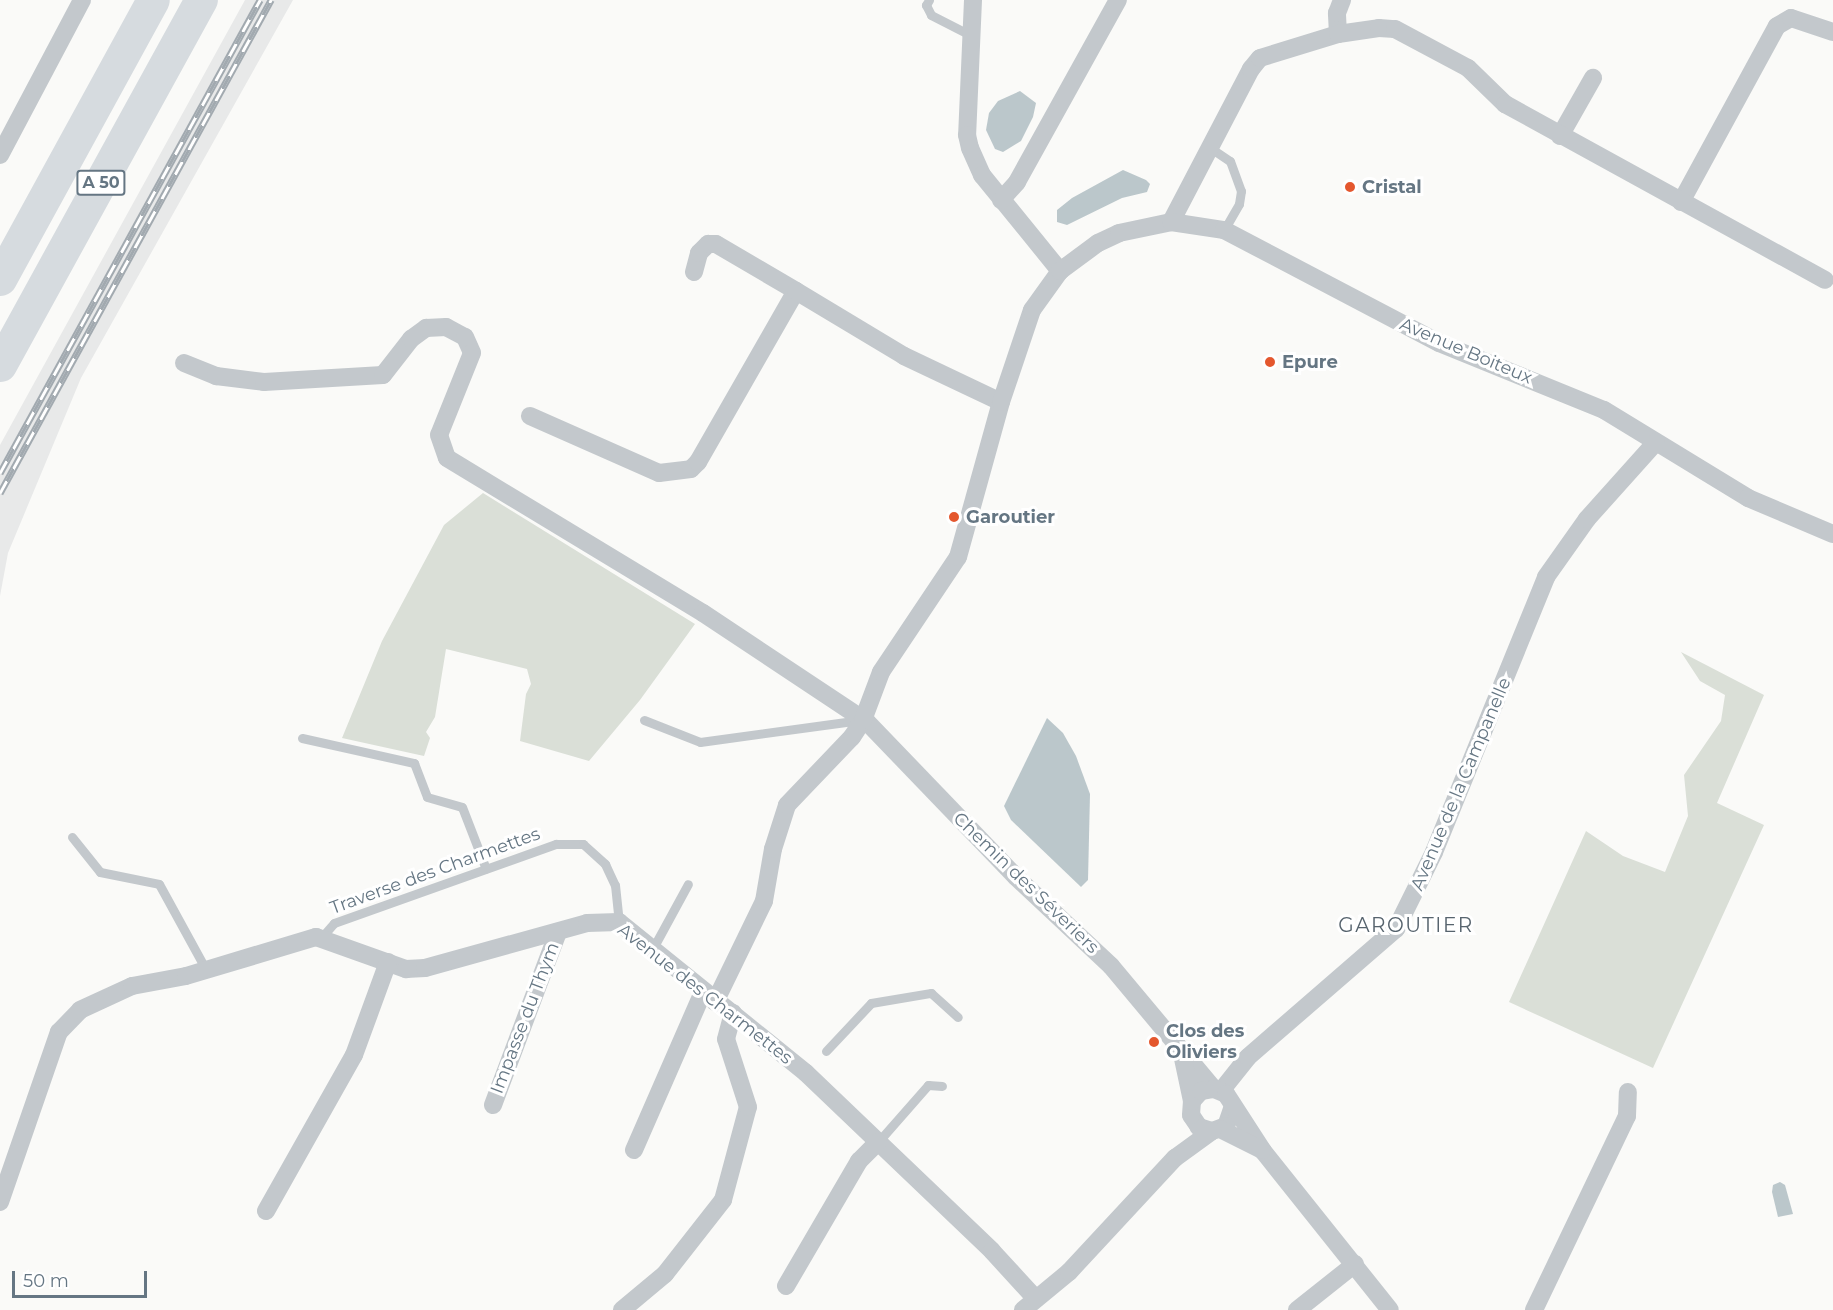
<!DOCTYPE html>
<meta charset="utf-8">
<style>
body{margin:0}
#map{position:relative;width:1833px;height:1310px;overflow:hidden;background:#fafaf8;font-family:Montserrat,sans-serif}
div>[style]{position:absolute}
.built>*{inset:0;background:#e8e9e9}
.green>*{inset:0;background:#dadfd7}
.water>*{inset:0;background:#bbc7cb}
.service>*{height:9px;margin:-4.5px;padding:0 4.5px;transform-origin:4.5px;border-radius:4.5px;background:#c3c8cc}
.minor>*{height:18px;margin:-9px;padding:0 9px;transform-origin:9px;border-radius:9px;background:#c3c8cc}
.motorway>*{height:33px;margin:-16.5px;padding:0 16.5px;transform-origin:16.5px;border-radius:16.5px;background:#d6dbdf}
.rail>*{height:7px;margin-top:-3.5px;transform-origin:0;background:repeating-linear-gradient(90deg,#fff 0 14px,#a2aab0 0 28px);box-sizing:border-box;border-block:2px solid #a2aab0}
.dots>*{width:16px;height:16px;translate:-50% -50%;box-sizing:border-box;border:3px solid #fff;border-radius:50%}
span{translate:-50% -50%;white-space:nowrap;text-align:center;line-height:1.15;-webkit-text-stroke:6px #fff;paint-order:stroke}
.shield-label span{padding:2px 4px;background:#fff;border:2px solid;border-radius:4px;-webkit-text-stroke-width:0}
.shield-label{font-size:16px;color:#657683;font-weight:700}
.poi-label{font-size:18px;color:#657683;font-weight:700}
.left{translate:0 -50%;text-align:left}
.street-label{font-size:18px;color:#657683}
.neighbourhood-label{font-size:20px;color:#57646e;letter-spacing:1.5px}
.scale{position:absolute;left:12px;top:1271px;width:135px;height:27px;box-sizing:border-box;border:3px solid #657683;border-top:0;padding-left:8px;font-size:18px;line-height:21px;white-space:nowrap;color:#657683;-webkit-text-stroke:4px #fff;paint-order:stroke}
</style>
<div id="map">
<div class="built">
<div style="clip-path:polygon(245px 0,293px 0,81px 378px,8px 553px,0 596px,0 445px)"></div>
</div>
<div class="green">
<div style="clip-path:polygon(483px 493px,695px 624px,640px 700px,589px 761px,520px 741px,526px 694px,531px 684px,527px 669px,446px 649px,435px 717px,426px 732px,430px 738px,424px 756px,342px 738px,382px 641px,444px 525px)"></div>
<div style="clip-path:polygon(1681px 652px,1764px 695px,1717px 803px,1764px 825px,1653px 1068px,1509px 1002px,1586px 831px,1623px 856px,1665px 872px,1688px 816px,1684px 775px,1721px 721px,1725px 695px,1700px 681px)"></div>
</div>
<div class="water">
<div style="clip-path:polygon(1020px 91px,1036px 103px,1033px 117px,1021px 141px,1003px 152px,995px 149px,986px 130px,989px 113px,998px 101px)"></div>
<div style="clip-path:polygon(1123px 170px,1146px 180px,1150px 184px,1147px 192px,1122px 198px,1067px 225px,1057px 222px,1057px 210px,1072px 198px)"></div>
<div style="clip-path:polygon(1047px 718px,1063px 733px,1076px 756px,1090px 794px,1088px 880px,1081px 887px,1011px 820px,1004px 806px)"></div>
<div style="clip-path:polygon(1780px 1182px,1785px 1185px,1793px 1214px,1778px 1217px,1772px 1192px,1773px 1185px)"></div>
</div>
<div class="service">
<div style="left:929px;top:0;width:6px;rotate:121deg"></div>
<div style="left:926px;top:5px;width:11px;rotate:63deg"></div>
<div style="left:931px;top:15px;width:44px;rotate:27.1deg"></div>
<div style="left:1209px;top:147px;width:25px;rotate:34deg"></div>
<div style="left:1230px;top:161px;width:32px;rotate:70deg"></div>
<div style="left:1241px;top:191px;width:13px;rotate:99deg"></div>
<div style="left:1239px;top:204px;width:30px;rotate:120deg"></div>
<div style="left:644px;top:720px;width:60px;rotate:21.4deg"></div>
<div style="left:700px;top:742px;width:162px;rotate:-7.8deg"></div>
<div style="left:302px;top:738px;width:115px;rotate:12.6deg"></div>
<div style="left:414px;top:763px;width:36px;rotate:69deg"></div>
<div style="left:427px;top:797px;width:36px;rotate:16deg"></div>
<div style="left:462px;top:807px;width:66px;rotate:68.8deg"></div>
<div style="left:72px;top:837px;width:45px;rotate:51.3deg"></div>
<div style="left:100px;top:872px;width:60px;rotate:11.5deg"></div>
<div style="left:159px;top:884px;width:98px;rotate:61.3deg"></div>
<div style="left:321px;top:938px;width:20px;rotate:-49deg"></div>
<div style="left:334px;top:923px;width:236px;rotate:-19.6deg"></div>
<div style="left:556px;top:844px;width:27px"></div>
<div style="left:583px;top:844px;width:30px;rotate:42deg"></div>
<div style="left:605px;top:864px;width:23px;rotate:65deg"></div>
<div style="left:615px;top:885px;width:37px;rotate:84deg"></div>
<div style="left:652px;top:950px;width:75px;rotate:-61.4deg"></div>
<div style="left:826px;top:1051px;width:66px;rotate:-46.8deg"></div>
<div style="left:871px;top:1003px;width:61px;rotate:-9.5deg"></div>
<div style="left:931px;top:993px;width:36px;rotate:42deg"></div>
<div style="left:878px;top:1142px;width:76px;rotate:-48.7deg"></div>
<div style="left:928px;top:1085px;width:14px;rotate:4deg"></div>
</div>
<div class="minor">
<div style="left:973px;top:0;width:135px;rotate:92.5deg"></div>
<div style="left:967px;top:135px;width:13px;rotate:77deg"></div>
<div style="left:970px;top:148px;width:30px;rotate:66deg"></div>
<div style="left:982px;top:175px;width:124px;rotate:50.9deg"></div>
<div style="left:1338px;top:34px;width:21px;rotate:-93deg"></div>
<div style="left:1337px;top:13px;width:14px;rotate:-69deg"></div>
<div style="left:1560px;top:136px;width:67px;rotate:-60.4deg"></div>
<div style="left:0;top:155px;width:175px;rotate:-62.1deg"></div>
<div style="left:1001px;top:200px;width:24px;rotate:-48deg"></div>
<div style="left:1017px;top:182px;width:208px;rotate:-61deg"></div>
<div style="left:1681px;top:202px;width:200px;rotate:-61.4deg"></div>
<div style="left:1777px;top:26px;width:16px;rotate:-30deg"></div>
<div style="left:1791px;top:18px;width:44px;rotate:18.4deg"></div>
<div style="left:1171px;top:222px;width:173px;rotate:-62.4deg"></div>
<div style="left:1251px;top:69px;width:14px;rotate:-51deg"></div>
<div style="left:1260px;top:58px;width:82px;rotate:-17.1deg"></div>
<div style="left:1338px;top:34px;width:41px;rotate:-8.3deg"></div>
<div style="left:1379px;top:28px;width:16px;rotate:4deg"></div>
<div style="left:1395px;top:29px;width:83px;rotate:28.1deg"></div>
<div style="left:1468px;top:68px;width:52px;rotate:44.2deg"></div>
<div style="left:1505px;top:104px;width:365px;rotate:28.8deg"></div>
<div style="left:694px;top:272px;width:20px;rotate:-75deg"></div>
<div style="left:699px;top:253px;width:13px;rotate:-45deg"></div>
<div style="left:708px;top:244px;width:8px"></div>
<div style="left:716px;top:244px;width:93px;rotate:30.4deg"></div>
<div style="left:184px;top:363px;width:35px;rotate:22deg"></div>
<div style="left:216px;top:376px;width:48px;rotate:7.1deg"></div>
<div style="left:264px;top:382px;width:119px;rotate:-3.4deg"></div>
<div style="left:383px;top:375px;width:46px;rotate:-52.1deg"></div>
<div style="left:411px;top:339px;width:19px;rotate:-36deg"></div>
<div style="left:426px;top:328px;width:20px;rotate:-3deg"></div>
<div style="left:446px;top:327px;width:21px;rotate:28deg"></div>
<div style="left:465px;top:337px;width:17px;rotate:66deg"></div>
<div style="left:472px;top:353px;width:88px;rotate:111.9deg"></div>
<div style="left:439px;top:435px;width:24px;rotate:71deg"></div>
<div style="left:447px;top:458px;width:299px;rotate:31.2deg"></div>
<div style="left:703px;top:613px;width:197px;rotate:33.6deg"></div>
<div style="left:867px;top:722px;width:215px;rotate:46.1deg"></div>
<div style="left:1016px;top:877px;width:130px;rotate:43.1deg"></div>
<div style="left:1111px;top:966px;width:160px;rotate:50.1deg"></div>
<div style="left:530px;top:416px;width:141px;rotate:23.8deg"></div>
<div style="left:659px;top:473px;width:32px;rotate:-7deg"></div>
<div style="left:691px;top:469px;width:10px;rotate:-45deg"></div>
<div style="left:698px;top:462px;width:197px;rotate:-60.2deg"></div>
<div style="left:796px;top:291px;width:126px;rotate:31deg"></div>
<div style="left:904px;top:356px;width:107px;rotate:25.4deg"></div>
<div style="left:715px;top:1002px;width:112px;rotate:-64.1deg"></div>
<div style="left:764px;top:901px;width:53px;rotate:-80.2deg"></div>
<div style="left:773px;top:849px;width:46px;rotate:-72.3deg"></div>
<div style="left:787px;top:805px;width:94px;rotate:-46.3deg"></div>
<div style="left:852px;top:737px;width:20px;rotate:-57deg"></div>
<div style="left:863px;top:720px;width:51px;rotate:-69.4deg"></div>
<div style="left:881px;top:672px;width:138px;rotate:-56.2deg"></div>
<div style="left:958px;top:557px;width:161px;rotate:-74.5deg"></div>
<div style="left:1001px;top:402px;width:97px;rotate:-71.4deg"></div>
<div style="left:1032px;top:310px;width:48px;rotate:-54.3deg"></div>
<div style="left:1060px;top:271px;width:47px;rotate:-36.4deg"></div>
<div style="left:1098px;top:243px;width:23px;rotate:-25deg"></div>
<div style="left:1119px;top:233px;width:53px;rotate:-11.9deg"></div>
<div style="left:1171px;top:222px;width:54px;rotate:8.6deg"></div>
<div style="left:1224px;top:230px;width:243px;rotate:27.7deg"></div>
<div style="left:1439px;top:343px;width:178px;rotate:22.1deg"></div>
<div style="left:1604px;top:410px;width:169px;rotate:31.4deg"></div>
<div style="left:1748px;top:498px;width:92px;rotate:23deg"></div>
<div style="left:1182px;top:1054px;width:48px;rotate:78deg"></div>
<div style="left:1221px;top:1091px;width:43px;rotate:-51.5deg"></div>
<div style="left:1248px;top:1057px;width:196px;rotate:-40.9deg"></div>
<div style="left:1396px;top:929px;width:86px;rotate:-63.7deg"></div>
<div style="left:1434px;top:852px;width:297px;rotate:-67.8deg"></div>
<div style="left:1546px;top:577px;width:71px;rotate:-54.7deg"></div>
<div style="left:1587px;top:519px;width:103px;rotate:-48.1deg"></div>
<div style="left:493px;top:1105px;width:185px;rotate:-69.4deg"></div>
<div style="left:1233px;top:1106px;width:21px;rotate:109deg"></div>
<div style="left:1226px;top:1126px;width:15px;rotate:160deg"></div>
<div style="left:1212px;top:1131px;width:14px;rotate:-163deg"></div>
<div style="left:1199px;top:1127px;width:14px;rotate:-124deg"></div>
<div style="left:1191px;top:1115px;width:14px;rotate:-86deg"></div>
<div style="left:1192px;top:1101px;width:13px;rotate:-48deg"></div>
<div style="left:1201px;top:1091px;width:13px;rotate:-9deg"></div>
<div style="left:1214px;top:1089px;width:13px;rotate:23deg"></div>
<div style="left:1226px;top:1094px;width:68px;rotate:57deg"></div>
<div style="left:1263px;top:1151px;width:203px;rotate:51.4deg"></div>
<div style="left:1220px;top:1129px;width:47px;rotate:26.6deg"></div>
<div style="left:634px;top:1150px;width:172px;rotate:-66.4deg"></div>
<div style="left:0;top:1202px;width:180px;rotate:-70.9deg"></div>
<div style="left:59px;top:1032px;width:30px;rotate:-46deg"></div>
<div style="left:80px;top:1010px;width:57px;rotate:-24.8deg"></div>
<div style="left:132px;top:986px;width:55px;rotate:-10.5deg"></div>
<div style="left:186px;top:976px;width:136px;rotate:-16.7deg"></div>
<div style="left:316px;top:937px;width:96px;rotate:19.6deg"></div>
<div style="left:406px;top:969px;width:19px;rotate:-3deg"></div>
<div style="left:425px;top:968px;width:168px;rotate:-15.5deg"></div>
<div style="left:587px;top:923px;width:32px;rotate:-2deg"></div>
<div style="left:619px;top:922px;width:240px;rotate:38.9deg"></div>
<div style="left:806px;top:1073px;width:257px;rotate:43.7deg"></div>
<div style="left:992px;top:1251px;width:65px;rotate:47.5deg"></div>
<div style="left:266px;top:1211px;width:179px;rotate:-60.6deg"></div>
<div style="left:354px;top:1055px;width:99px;rotate:-69.9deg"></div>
<div style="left:786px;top:1286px;width:145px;rotate:-59.7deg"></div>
<div style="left:859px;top:1161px;width:27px;rotate:-45deg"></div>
<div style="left:622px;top:1310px;width:56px;rotate:-39.9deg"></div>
<div style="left:665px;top:1274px;width:94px;rotate:-51.9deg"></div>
<div style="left:723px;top:1200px;width:96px;rotate:-75deg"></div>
<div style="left:748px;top:1107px;width:71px;rotate:-107.9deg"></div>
<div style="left:726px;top:1039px;width:27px;rotate:-75deg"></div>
<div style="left:1023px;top:1310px;width:60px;rotate:-39.6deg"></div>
<div style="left:1069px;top:1272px;width:156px;rotate:-47.1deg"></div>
<div style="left:1175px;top:1158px;width:46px;rotate:-36.1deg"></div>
<div style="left:1297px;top:1310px;width:74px;rotate:-38.4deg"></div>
<div style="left:1534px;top:1310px;width:215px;rotate:-64.4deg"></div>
<div style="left:1627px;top:1116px;width:24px;rotate:-88deg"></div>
</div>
<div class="motorway">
<div style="left:0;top:279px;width:318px;rotate:-61.3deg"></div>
<div style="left:0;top:365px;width:417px;rotate:-61.2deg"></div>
</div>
<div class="rail">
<div style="left:0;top:473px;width:540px;rotate:-61.2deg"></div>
<div style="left:0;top:493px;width:563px;rotate:-61.2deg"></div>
</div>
<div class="dots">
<div style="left:1350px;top:187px;background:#e4572e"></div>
<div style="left:1270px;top:362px;background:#e4572e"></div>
<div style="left:954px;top:517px;background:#e4572e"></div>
<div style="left:1154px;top:1042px;background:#e4572e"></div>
</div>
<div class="shield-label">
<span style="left:101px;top:183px">A 50</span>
</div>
<div class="poi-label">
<span class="left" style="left:1362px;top:187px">Cristal</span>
<span class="left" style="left:1282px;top:362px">Epure</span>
<span class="left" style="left:966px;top:517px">Garoutier</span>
<span class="left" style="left:1166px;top:1042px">Clos des<br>Oliviers</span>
</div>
<div class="street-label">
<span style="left:1466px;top:351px;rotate:23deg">Avenue Boiteux</span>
<span style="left:1461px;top:784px;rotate:-67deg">Avenue de la Campanelle</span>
<span style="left:435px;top:871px;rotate:-20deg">Traverse des Charmettes</span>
<span style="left:1026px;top:883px;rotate:44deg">Chemin des Séveriers</span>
<span style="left:705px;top:994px;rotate:38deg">Avenue des Charmettes</span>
<span style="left:525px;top:1018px;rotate:-69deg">Impasse du Thym</span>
</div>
<div class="neighbourhood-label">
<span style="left:1406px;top:925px">GAROUTIER</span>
</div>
<div class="scale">50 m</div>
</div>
